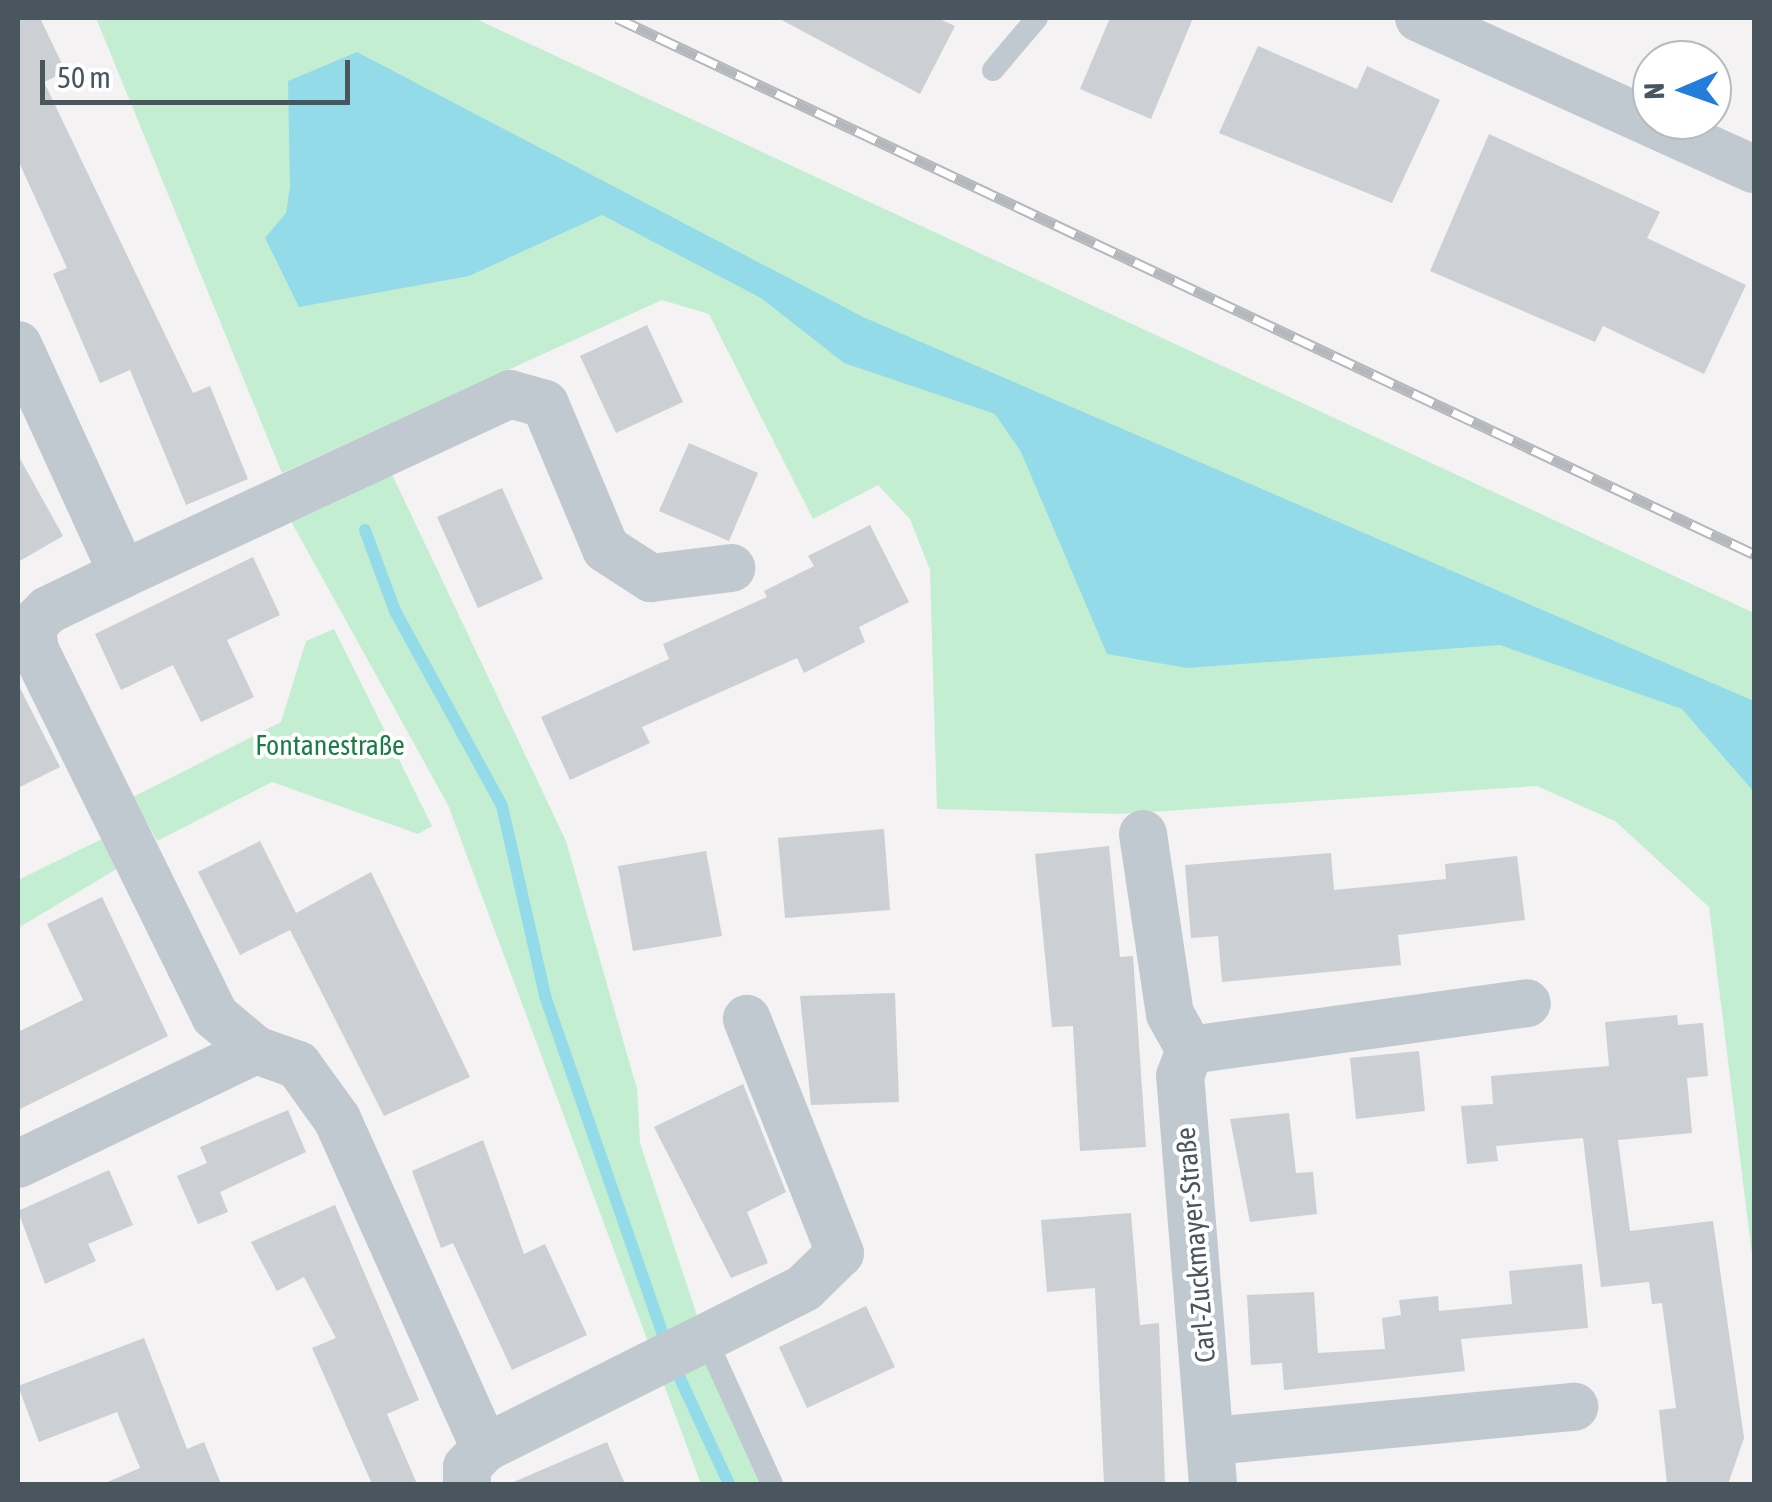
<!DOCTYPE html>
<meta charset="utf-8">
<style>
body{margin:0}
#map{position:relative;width:1772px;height:1502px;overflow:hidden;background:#f4f2f2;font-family:"Asap Condensed",sans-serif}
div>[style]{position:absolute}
.green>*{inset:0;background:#c4eed2}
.water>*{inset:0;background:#93dbe8}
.stream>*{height:12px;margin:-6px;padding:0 6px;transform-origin:6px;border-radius:6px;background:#93dbe8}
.building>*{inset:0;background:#cccfd3}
.service>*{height:22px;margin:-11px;padding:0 11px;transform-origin:11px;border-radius:11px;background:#c0c9cf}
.minor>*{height:48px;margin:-24px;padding:0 24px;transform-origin:24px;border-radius:24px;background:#c0c9cf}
.rail>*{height:11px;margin-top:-5.5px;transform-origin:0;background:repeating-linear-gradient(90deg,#fff 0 22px,#b4b7bb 0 44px);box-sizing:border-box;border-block:2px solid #b4b7bb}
span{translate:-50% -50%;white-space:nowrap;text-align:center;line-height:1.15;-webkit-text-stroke:8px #fff;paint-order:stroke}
.park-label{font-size:28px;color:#1d7d48}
.street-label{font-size:28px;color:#4a565e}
.frame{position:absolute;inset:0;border:20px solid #4a565e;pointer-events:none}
.north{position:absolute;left:1632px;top:40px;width:100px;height:100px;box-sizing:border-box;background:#fff;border:2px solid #b7bbbf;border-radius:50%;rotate:268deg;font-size:28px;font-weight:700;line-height:40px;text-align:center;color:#4a565e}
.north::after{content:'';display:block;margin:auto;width:35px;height:45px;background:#247ddc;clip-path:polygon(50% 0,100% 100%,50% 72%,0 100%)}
.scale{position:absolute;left:40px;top:60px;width:310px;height:45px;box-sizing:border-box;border:5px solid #4a565e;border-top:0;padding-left:12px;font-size:30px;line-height:35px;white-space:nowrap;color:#4a565e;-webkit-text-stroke:8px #fff;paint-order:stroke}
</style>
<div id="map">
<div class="green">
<div style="clip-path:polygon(96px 18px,474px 18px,1754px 613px,1754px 1271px,1709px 907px,1615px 821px,1537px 786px,1119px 814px,937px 809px,930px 570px,910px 519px,878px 485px,813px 519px,709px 314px,662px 300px,282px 473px)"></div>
<div style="clip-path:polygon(389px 468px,566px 841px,637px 1089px,640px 1143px,712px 1361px,769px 1484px,701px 1484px,448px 805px,287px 514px)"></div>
<div style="clip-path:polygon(334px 629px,432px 826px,418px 834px,272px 782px,157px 841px,133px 797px,281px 722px,306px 641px)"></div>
<div style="clip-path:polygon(116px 832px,135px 858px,18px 928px,18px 880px)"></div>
</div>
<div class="water">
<div style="clip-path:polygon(357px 52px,863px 317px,1754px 701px,1754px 792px,1682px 709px,1500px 645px,1187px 668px,1107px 654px,1021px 452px,995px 414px,844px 363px,761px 298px,602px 215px,469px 276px,299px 307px,265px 238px,286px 213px,290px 187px,288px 81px)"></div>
</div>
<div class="stream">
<div style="left:365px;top:530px;width:86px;rotate:69.7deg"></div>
<div style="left:395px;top:611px;width:222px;rotate:61.2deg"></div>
<div style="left:502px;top:806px;width:195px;rotate:77.2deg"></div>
<div style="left:545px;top:996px;width:365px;rotate:70.8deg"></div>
<div style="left:677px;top:1372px;width:123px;rotate:65.1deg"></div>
</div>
<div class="building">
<div style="clip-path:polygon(18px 18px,40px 18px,66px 72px,44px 82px,193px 393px,210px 386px,248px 479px,186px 505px,130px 370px,100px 383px,53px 274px,67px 268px,18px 160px)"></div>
<div style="clip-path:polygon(778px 18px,937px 18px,955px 26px,920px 94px)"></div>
<div style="clip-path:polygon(1110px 18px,1193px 18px,1151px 119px,1080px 89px)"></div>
<div style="clip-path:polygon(1258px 46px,1357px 89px,1367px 66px,1440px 100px,1392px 203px,1219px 133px)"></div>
<div style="clip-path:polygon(1489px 134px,1660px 212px,1647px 238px,1746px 285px,1704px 374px,1603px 326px,1595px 342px,1430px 271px)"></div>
<div style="clip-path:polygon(647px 325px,683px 402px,616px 433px,580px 356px)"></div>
<div style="clip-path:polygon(689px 443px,758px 473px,729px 541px,659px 511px)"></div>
<div style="clip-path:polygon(18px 455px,63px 536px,18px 562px)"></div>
<div style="clip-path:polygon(502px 488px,543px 579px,478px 608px,437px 517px)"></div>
<div style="clip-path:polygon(870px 525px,909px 602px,859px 627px,865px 642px,804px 673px,797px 658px,642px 727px,650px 743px,570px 780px,541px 717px,669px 659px,663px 644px,767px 597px,764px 591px,814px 566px,808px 556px)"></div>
<div style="clip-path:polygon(253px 557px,280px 615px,227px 640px,254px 697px,201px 722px,173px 665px,121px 690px,95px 634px)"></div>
<div style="clip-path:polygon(18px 684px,60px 767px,18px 788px)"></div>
<div style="clip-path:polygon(884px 829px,890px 910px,785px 918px,778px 838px)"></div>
<div style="clip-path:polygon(260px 841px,296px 913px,371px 872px,470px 1077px,384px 1116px,290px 930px,240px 955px,198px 872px)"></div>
<div style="clip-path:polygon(1109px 846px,1120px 957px,1133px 956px,1146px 1147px,1080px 1151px,1073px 1026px,1052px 1027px,1035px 854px)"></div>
<div style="clip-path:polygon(706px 851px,722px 936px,633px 951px,618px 866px)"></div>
<div style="clip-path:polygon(1331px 853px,1334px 890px,1446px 879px,1445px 864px,1517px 856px,1525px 920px,1398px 935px,1401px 965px,1222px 982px,1218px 936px,1191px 938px,1185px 865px)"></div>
<div style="clip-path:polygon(102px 897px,168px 1036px,18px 1110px,18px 1032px,83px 1000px,47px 924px)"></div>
<div style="clip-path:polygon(895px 993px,899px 1102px,811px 1105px,800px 996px)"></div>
<div style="clip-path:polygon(1677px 1015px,1678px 1025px,1703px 1023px,1708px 1076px,1687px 1078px,1692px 1133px,1618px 1140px,1630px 1231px,1713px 1221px,1744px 1438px,1728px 1484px,1667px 1484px,1659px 1410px,1676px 1408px,1662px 1303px,1652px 1304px,1649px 1282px,1601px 1287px,1583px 1138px,1496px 1146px,1498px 1161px,1467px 1164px,1461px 1106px,1493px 1104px,1491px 1076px,1609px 1066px,1605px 1022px)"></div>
<div style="clip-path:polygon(1419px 1051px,1425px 1111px,1356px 1119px,1350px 1058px)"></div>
<div style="clip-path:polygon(743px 1084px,786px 1192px,747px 1212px,768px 1263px,731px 1278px,654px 1127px)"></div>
<div style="clip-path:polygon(288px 1110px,306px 1152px,220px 1192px,228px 1212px,198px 1224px,177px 1176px,207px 1163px,200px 1147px)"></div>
<div style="clip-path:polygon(1289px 1113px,1296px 1173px,1313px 1172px,1317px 1214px,1250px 1222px,1230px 1119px)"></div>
<div style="clip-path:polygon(483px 1140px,524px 1254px,545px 1244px,587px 1335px,512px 1370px,453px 1243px,441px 1248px,412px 1171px)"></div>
<div style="clip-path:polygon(109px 1170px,133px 1225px,88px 1244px,96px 1261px,45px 1284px,18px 1211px)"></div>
<div style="clip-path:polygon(335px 1205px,419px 1400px,387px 1414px,417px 1484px,372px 1484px,312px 1348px,336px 1338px,304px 1277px,277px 1291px,251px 1242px)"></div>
<div style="clip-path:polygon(1131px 1213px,1140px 1325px,1159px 1323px,1165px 1484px,1104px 1484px,1095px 1288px,1047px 1292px,1041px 1220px)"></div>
<div style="clip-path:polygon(1582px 1264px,1588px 1328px,1461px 1339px,1465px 1371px,1284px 1390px,1282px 1363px,1251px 1365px,1247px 1295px,1314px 1292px,1318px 1353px,1385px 1349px,1382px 1318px,1401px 1315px,1399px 1300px,1438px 1296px,1439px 1311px,1512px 1304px,1509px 1271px)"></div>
<div style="clip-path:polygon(866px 1306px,895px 1367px,807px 1408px,779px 1347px)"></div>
<div style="clip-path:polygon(144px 1338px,187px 1449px,204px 1442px,221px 1484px,103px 1484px,140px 1468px,117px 1412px,39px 1442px,18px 1386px)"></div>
<div style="clip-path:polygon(607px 1442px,625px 1484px,509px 1484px,588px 1450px)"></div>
</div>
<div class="service">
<div style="left:993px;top:70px;width:68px;rotate:-49.8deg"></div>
<div style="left:706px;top:1339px;width:159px;rotate:65.5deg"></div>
</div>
<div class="minor">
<div style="left:1419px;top:18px;width:367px;rotate:24.3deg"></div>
<div style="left:18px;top:345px;width:252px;rotate:65.4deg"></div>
<div style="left:123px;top:574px;width:83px;rotate:154.4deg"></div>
<div style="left:48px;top:610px;width:24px;rotate:135deg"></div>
<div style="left:31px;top:627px;width:23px;rotate:80deg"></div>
<div style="left:35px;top:650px;width:408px;rotate:63.8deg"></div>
<div style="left:215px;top:1016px;width:53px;rotate:39.7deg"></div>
<div style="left:256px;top:1050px;width:45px;rotate:19.7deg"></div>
<div style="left:298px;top:1065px;width:67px;rotate:54.2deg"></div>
<div style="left:337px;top:1119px;width:361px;rotate:65.8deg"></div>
<div style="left:123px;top:574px;width:427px;rotate:-24.9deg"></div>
<div style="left:510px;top:394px;width:36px;rotate:16deg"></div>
<div style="left:545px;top:404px;width:157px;rotate:67.2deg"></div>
<div style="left:606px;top:549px;width:54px;rotate:32.8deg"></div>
<div style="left:651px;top:578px;width:81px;rotate:-7.1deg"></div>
<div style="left:1143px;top:834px;width:182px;rotate:81.5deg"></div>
<div style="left:1170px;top:1014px;width:41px;rotate:60.9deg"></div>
<div style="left:18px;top:1164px;width:264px;rotate:-25.6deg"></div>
<div style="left:1212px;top:1441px;width:364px;rotate:-5.4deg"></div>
<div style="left:467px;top:1484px;width:17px;rotate:-90deg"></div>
<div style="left:467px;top:1467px;width:26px;rotate:-47deg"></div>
<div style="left:485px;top:1448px;width:357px;rotate:-26.6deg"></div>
<div style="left:804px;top:1288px;width:50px;rotate:-44.2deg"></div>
<div style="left:840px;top:1253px;width:252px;rotate:-111.7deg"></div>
<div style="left:1213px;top:1484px;width:409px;rotate:-94.6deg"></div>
<div style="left:1180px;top:1076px;width:28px;rotate:-69deg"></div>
<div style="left:1190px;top:1050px;width:340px;rotate:-7.9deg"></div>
</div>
<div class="rail">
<div style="left:617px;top:18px;width:1257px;rotate:25.24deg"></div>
</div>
<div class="park-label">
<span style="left:330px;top:745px">Fontanestraße</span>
</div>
<div class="street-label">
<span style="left:1195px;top:1245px;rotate:-95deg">Carl-Zuckmayer-Straße</span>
</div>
<div class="frame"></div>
<div class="north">N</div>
<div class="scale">50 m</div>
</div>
